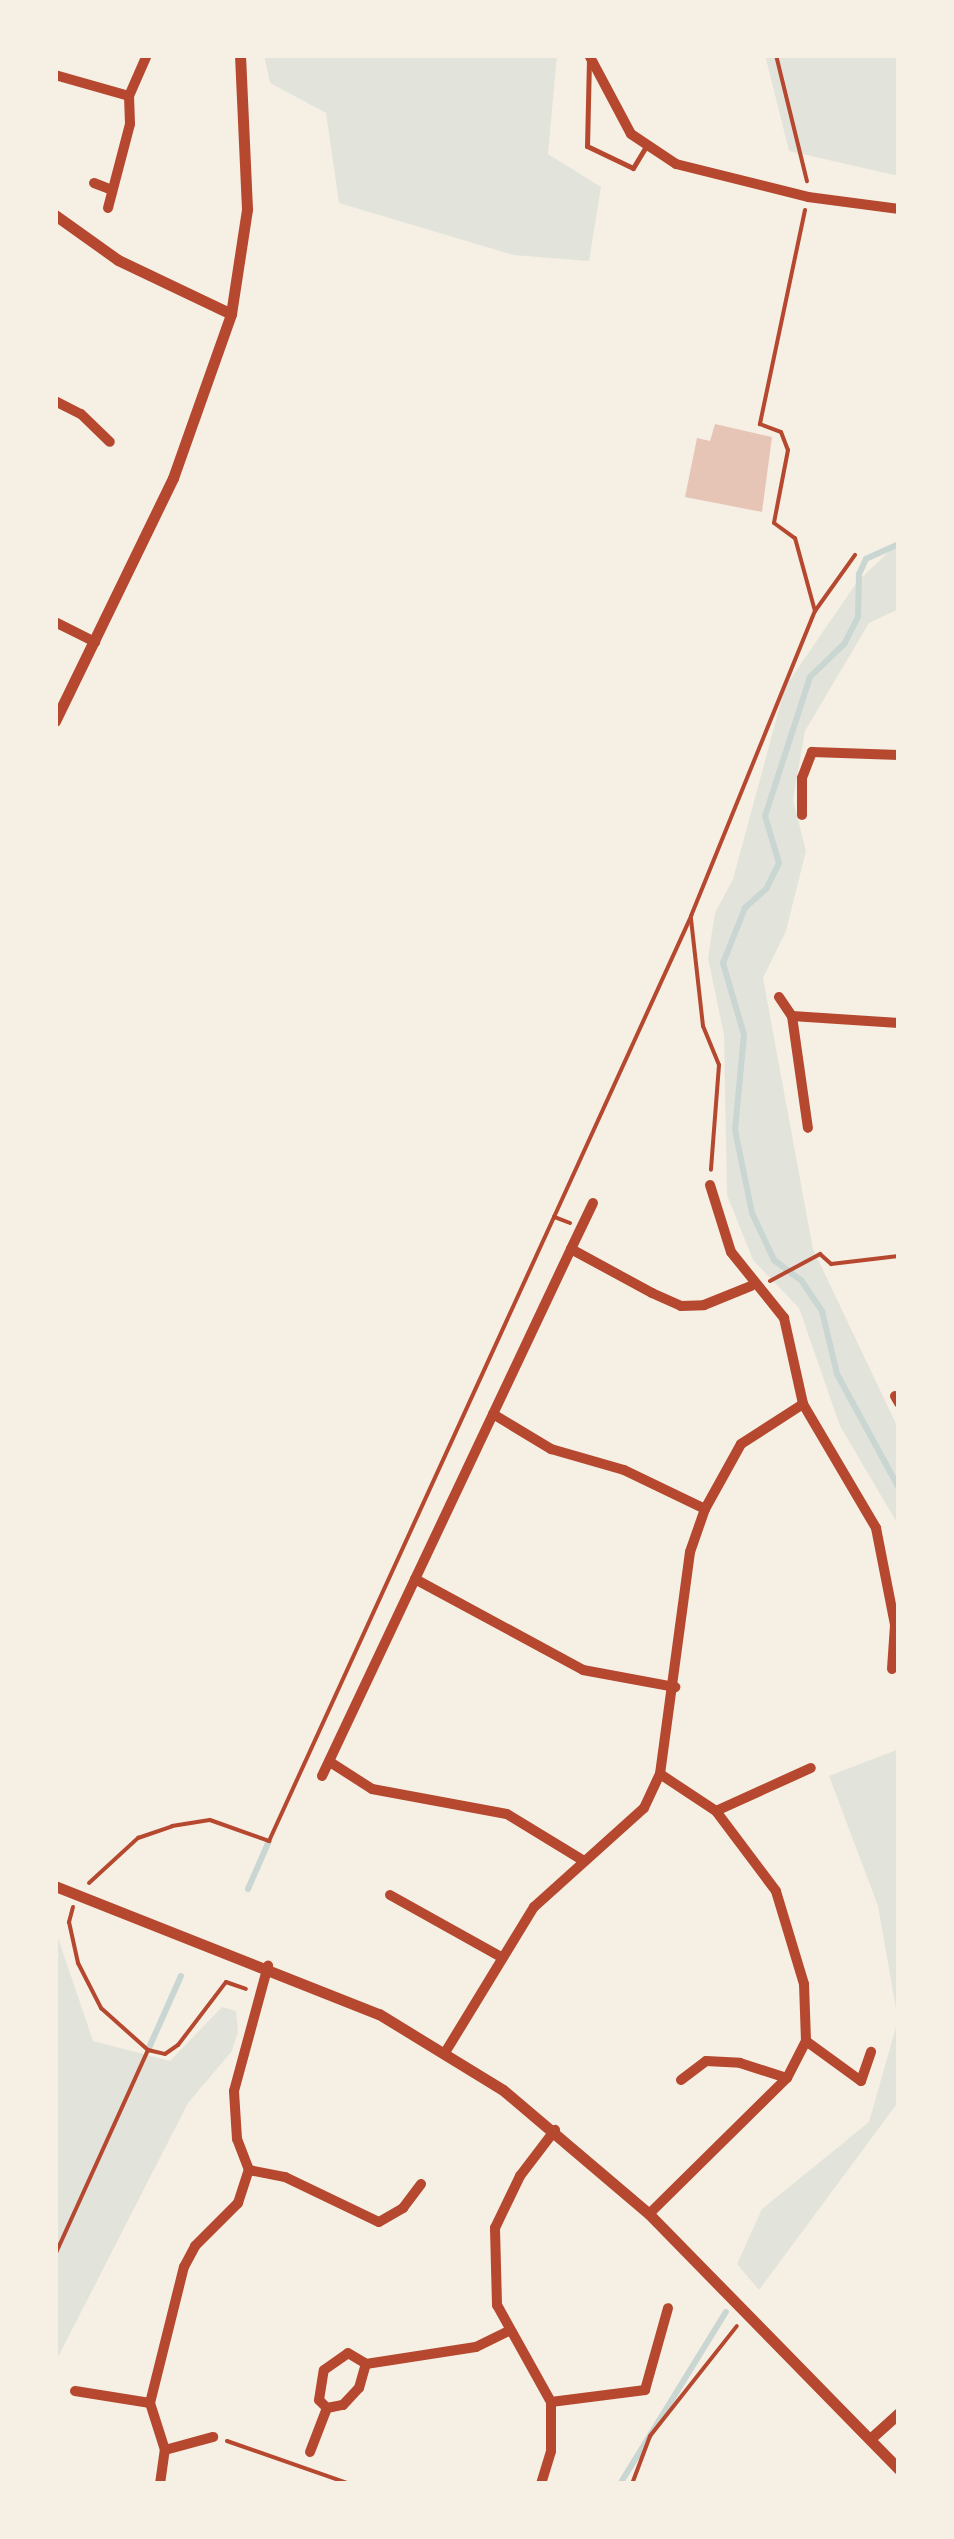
<!DOCTYPE html>
<style>
body{margin:0}
#map{position:relative;width:954px;height:2539px;overflow:hidden;background:#f6efe4;font-family:"PT Sans Narrow",sans-serif}
div>[style]{position:absolute}
.green>*{inset:0;background:#e2e4dc}
.stream>*{height:6px;margin:-3px;padding:0 3px;transform-origin:3px;border-radius:3px;background:#c9d6d2}
.building>*{inset:0;background:#e6c5b7}
.path>*{height:4px;margin:-2px;padding:0 2px;transform-origin:2px;border-radius:2px;background:#b5482f}
.service>*{height:5px;margin:-2.5px;padding:0 2.5px;transform-origin:2.5px;border-radius:2.5px;background:#b5482f}
.minor>*{height:10px;margin:-5px;padding:0 5px;transform-origin:5px;border-radius:5px;background:#b5482f}
.tertiary>*{height:11px;margin:-5.5px;padding:0 5.5px;transform-origin:5.5px;border-radius:5.5px;background:#b5482f}
span{translate:-50% -50%;white-space:nowrap;text-align:center;line-height:1.15;-webkit-text-stroke:8px #f6efe4;paint-order:stroke}
.frame{position:absolute;inset:0;border:58px solid #f6efe4;pointer-events:none}
</style>
<div id="map">
<div class="green">
<div style="clip-path:polygon(264px 55px,557px 55px,548px 154px,601px 187px,589px 261px,513px 255px,339px 203px,326px 113px,270px 83px)"></div>
<div style="clip-path:polygon(765px 55px,899px 55px,899px 176px,789px 151px)"></div>
<div style="clip-path:polygon(899px 542px,899px 609px,869px 623px,805px 731px,793px 800px,806px 851px,786px 931px,763px 978px,813px 1249px,899px 1430px,899px 1526px,840px 1426px,799px 1308px,753px 1260px,727px 1195px,724px 1035px,708px 958px,715px 913px,733px 879px,785px 687px,857px 582px)"></div>
<div style="clip-path:polygon(899px 1749px,899px 2101px,759px 2290px,737px 2264px,762px 2209px,869px 2122px,898px 2020px,878px 1906px,829px 1776px)"></div>
<div style="clip-path:polygon(55px 1929px,93px 2041px,170px 2061px,222px 2007px,236px 2011px,238px 2032px,232px 2051px,188px 2103px,55px 2363px)"></div>
</div>
<div class="stream">
<div style="left:899px;top:544px;width:36px;rotate:156deg"></div>
<div style="left:866px;top:559px;width:17px;rotate:115deg"></div>
<div style="left:859px;top:574px;width:43px;rotate:91.3deg"></div>
<div style="left:858px;top:617px;width:29px;rotate:117deg"></div>
<div style="left:845px;top:643px;width:49px;rotate:135.8deg"></div>
<div style="left:810px;top:677px;width:146px;rotate:107.9deg"></div>
<div style="left:765px;top:816px;width:49px;rotate:73.4deg"></div>
<div style="left:779px;top:863px;width:28px;rotate:116deg"></div>
<div style="left:767px;top:888px;width:30px;rotate:138deg"></div>
<div style="left:745px;top:908px;width:59px;rotate:111.8deg"></div>
<div style="left:723px;top:963px;width:75px;rotate:73.7deg"></div>
<div style="left:744px;top:1035px;width:95px;rotate:95.4deg"></div>
<div style="left:735px;top:1130px;width:85px;rotate:78.4deg"></div>
<div style="left:752px;top:1213px;width:52px;rotate:64.9deg"></div>
<div style="left:774px;top:1260px;width:34px;rotate:37deg"></div>
<div style="left:801px;top:1280px;width:37px;rotate:56deg"></div>
<div style="left:822px;top:1311px;width:65px;rotate:76.6deg"></div>
<div style="left:837px;top:1374px;width:130px;rotate:61.5deg"></div>
<div style="left:248px;top:1889px;width:52px;rotate:-66.4deg"></div>
<div style="left:148px;top:2050px;width:81px;rotate:-66deg"></div>
<div style="left:620px;top:2484px;width:202px;rotate:-58.4deg"></div>
</div>
<div class="building">
<div style="clip-path:polygon(715px 424px,772px 437px,762px 512px,685px 497px,697px 438px,710px 441px)"></div>
</div>
<div class="path">
<div style="left:776px;top:55px;width:130px;rotate:76.2deg"></div>
<div style="left:805px;top:210px;width:219px;rotate:101.9deg"></div>
<div style="left:760px;top:424px;width:22px;rotate:21deg"></div>
<div style="left:781px;top:432px;width:19px;rotate:69deg"></div>
<div style="left:788px;top:450px;width:74px;rotate:100.9deg"></div>
<div style="left:774px;top:523px;width:26px;rotate:36deg"></div>
<div style="left:795px;top:538px;width:76px;rotate:74.7deg"></div>
<div style="left:691px;top:919px;width:108px;rotate:83.6deg"></div>
<div style="left:703px;top:1026px;width:42px;rotate:67.7deg"></div>
<div style="left:719px;top:1065px;width:105px;rotate:94.4deg"></div>
<div style="left:570px;top:1223px;width:17px;rotate:-159deg"></div>
<div style="left:554px;top:1217px;width:331px;rotate:-65.5deg"></div>
<div style="left:691px;top:916px;width:329px;rotate:-67.9deg"></div>
<div style="left:815px;top:611px;width:69px;rotate:-54.5deg"></div>
<div style="left:770px;top:1281px;width:57px;rotate:-28.4deg"></div>
<div style="left:820px;top:1254px;width:15px;rotate:42deg"></div>
<div style="left:831px;top:1264px;width:68px;rotate:-6.7deg"></div>
<div style="left:89px;top:1883px;width:67px;rotate:-42.6deg"></div>
<div style="left:138px;top:1838px;width:36px;rotate:-19deg"></div>
<div style="left:172px;top:1826px;width:38px;rotate:-9deg"></div>
<div style="left:210px;top:1820px;width:63px;rotate:19.6deg"></div>
<div style="left:269px;top:1841px;width:686px;rotate:-65.45deg"></div>
<div style="left:73px;top:1907px;width:16px;rotate:105deg"></div>
<div style="left:69px;top:1922px;width:42px;rotate:77.6deg"></div>
<div style="left:78px;top:1963px;width:51px;rotate:62.9deg"></div>
<div style="left:101px;top:2008px;width:63px;rotate:41.8deg"></div>
<div style="left:148px;top:2050px;width:17px;rotate:13deg"></div>
<div style="left:165px;top:2054px;width:16px;rotate:-35deg"></div>
<div style="left:178px;top:2045px;width:79px;rotate:-52.7deg"></div>
<div style="left:226px;top:1982px;width:21px;rotate:19deg"></div>
<div style="left:55px;top:2255px;width:225px;rotate:-65.6deg"></div>
<div style="left:227px;top:2441px;width:130px;rotate:19.3deg"></div>
<div style="left:632px;top:2484px;width:51px;rotate:-69.4deg"></div>
<div style="left:650px;top:2436px;width:140px;rotate:-51.7deg"></div>
</div>
<div class="service">
<div style="left:589px;top:59px;width:87px;rotate:91.3deg"></div>
<div style="left:587px;top:146px;width:51px;rotate:25.6deg"></div>
<div style="left:633px;top:168px;width:23px;rotate:-59deg"></div>
</div>
<div class="minor">
<div style="left:589px;top:55px;width:89px;rotate:62deg"></div>
<div style="left:631px;top:134px;width:54px;rotate:33.7deg"></div>
<div style="left:676px;top:164px;width:136px;rotate:14deg"></div>
<div style="left:808px;top:197px;width:92px;rotate:7.5deg"></div>
<div style="left:55px;top:75px;width:77px;rotate:15.8deg"></div>
<div style="left:94px;top:183px;width:19px;rotate:21deg"></div>
<div style="left:108px;top:208px;width:87px;rotate:-75.3deg"></div>
<div style="left:130px;top:124px;width:28px;rotate:-92deg"></div>
<div style="left:129px;top:96px;width:45px;rotate:-66.3deg"></div>
<div style="left:55px;top:401px;width:29px;rotate:27deg"></div>
<div style="left:81px;top:414px;width:40px;rotate:44deg"></div>
<div style="left:55px;top:622px;width:45px;rotate:26.6deg"></div>
<div style="left:802px;top:815px;width:37px;rotate:-90deg"></div>
<div style="left:802px;top:778px;width:28px;rotate:-69deg"></div>
<div style="left:812px;top:752px;width:87px;rotate:2deg"></div>
<div style="left:779px;top:997px;width:23px;rotate:56deg"></div>
<div style="left:792px;top:1016px;width:107px;rotate:3.7deg"></div>
<div style="left:792px;top:1016px;width:113px;rotate:81.9deg"></div>
<div style="left:710px;top:1185px;width:70px;rotate:72.6deg"></div>
<div style="left:731px;top:1252px;width:85px;rotate:51.2deg"></div>
<div style="left:784px;top:1318px;width:88px;rotate:77.5deg"></div>
<div style="left:803px;top:1404px;width:144px;rotate:59.5deg"></div>
<div style="left:876px;top:1528px;width:99px;rotate:78.9deg"></div>
<div style="left:895px;top:1625px;width:44px;rotate:93.9deg"></div>
<div style="left:593px;top:1203px;width:51px;rotate:115.6deg"></div>
<div style="left:571px;top:1249px;width:92px;rotate:28.5deg"></div>
<div style="left:652px;top:1293px;width:32px;rotate:24deg"></div>
<div style="left:681px;top:1306px;width:23px;rotate:-2deg"></div>
<div style="left:704px;top:1305px;width:51px;rotate:-22deg"></div>
<div style="left:895px;top:1396px;width:8px;rotate:60deg"></div>
<div style="left:493px;top:1414px;width:68px;rotate:31.1deg"></div>
<div style="left:551px;top:1449px;width:76px;rotate:16deg"></div>
<div style="left:624px;top:1470px;width:90px;rotate:25.7deg"></div>
<div style="left:415px;top:1579px;width:191px;rotate:28.4deg"></div>
<div style="left:583px;top:1670px;width:94px;rotate:10.5deg"></div>
<div style="left:330px;top:1762px;width:50px;rotate:32.7deg"></div>
<div style="left:372px;top:1789px;width:137px;rotate:10.5deg"></div>
<div style="left:507px;top:1814px;width:90px;rotate:31.4deg"></div>
<div style="left:322px;top:1776px;width:583px;rotate:-64.71deg"></div>
<div style="left:716px;top:1811px;width:104px;rotate:-24.4deg"></div>
<div style="left:390px;top:1895px;width:127px;rotate:29.2deg"></div>
<div style="left:806px;top:2041px;width:68px;rotate:36deg"></div>
<div style="left:861px;top:2081px;width:31px;rotate:-71deg"></div>
<div style="left:446px;top:2051px;width:169px;rotate:-58.6deg"></div>
<div style="left:534px;top:1907px;width:148px;rotate:-42deg"></div>
<div style="left:644px;top:1808px;width:38px;rotate:-65deg"></div>
<div style="left:660px;top:1774px;width:224px;rotate:-82.3deg"></div>
<div style="left:690px;top:1552px;width:46px;rotate:-70.8deg"></div>
<div style="left:705px;top:1509px;width:74px;rotate:-61deg"></div>
<div style="left:741px;top:1444px;width:74px;rotate:-32.8deg"></div>
<div style="left:681px;top:2080px;width:31px;rotate:-37deg"></div>
<div style="left:706px;top:2061px;width:34px;rotate:3deg"></div>
<div style="left:740px;top:2063px;width:49px;rotate:17.7deg"></div>
<div style="left:249px;top:2170px;width:37px;rotate:11deg"></div>
<div style="left:285px;top:2177px;width:104px;rotate:25.6deg"></div>
<div style="left:379px;top:2222px;width:28px;rotate:-30deg"></div>
<div style="left:403px;top:2208px;width:30px;rotate:-53deg"></div>
<div style="left:649px;top:2214px;width:194px;rotate:-44.6deg"></div>
<div style="left:787px;top:2078px;width:42px;rotate:-62.8deg"></div>
<div style="left:806px;top:2041px;width:57px;rotate:-92deg"></div>
<div style="left:804px;top:1984px;width:97px;rotate:-106.8deg"></div>
<div style="left:776px;top:1891px;width:100px;rotate:-126.9deg"></div>
<div style="left:716px;top:1811px;width:67px;rotate:-146.5deg"></div>
<div style="left:75px;top:2391px;width:76px;rotate:9.1deg"></div>
<div style="left:551px;top:2402px;width:95px;rotate:-7.3deg"></div>
<div style="left:645px;top:2390px;width:85px;rotate:-74.3deg"></div>
<div style="left:327px;top:2408px;width:11px;rotate:-135deg"></div>
<div style="left:319px;top:2400px;width:30px;rotate:-81deg"></div>
<div style="left:324px;top:2370px;width:29px;rotate:-35deg"></div>
<div style="left:348px;top:2353px;width:21px;rotate:31deg"></div>
<div style="left:165px;top:2450px;width:50px;rotate:-15.2deg"></div>
<div style="left:310px;top:2452px;width:47px;rotate:-68.9deg"></div>
<div style="left:327px;top:2408px;width:16px;rotate:-11deg"></div>
<div style="left:343px;top:2405px;width:23px;rotate:-47deg"></div>
<div style="left:359px;top:2388px;width:25px;rotate:-74deg"></div>
<div style="left:366px;top:2364px;width:111px;rotate:-8.8deg"></div>
<div style="left:476px;top:2347px;width:34px;rotate:-26deg"></div>
<div style="left:160px;top:2484px;width:34px;rotate:-82deg"></div>
<div style="left:165px;top:2450px;width:49px;rotate:-107.7deg"></div>
<div style="left:150px;top:2403px;width:140px;rotate:-76deg"></div>
<div style="left:184px;top:2267px;width:24px;rotate:-62deg"></div>
<div style="left:195px;top:2246px;width:61px;rotate:-45deg"></div>
<div style="left:238px;top:2203px;width:35px;rotate:-72deg"></div>
<div style="left:249px;top:2170px;width:33px;rotate:-111deg"></div>
<div style="left:237px;top:2139px;width:48px;rotate:-93.6deg"></div>
<div style="left:234px;top:2091px;width:130px;rotate:-74.8deg"></div>
<div style="left:541px;top:2484px;width:34px;rotate:-73deg"></div>
<div style="left:551px;top:2451px;width:49px;rotate:-90deg"></div>
<div style="left:551px;top:2402px;width:111px;rotate:-119.1deg"></div>
<div style="left:497px;top:2305px;width:77px;rotate:-91.5deg"></div>
<div style="left:495px;top:2228px;width:58px;rotate:-64.3deg"></div>
<div style="left:520px;top:2176px;width:58px;rotate:-52.7deg"></div>
</div>
<div class="tertiary">
<div style="left:55px;top:215px;width:77px;rotate:35.5deg"></div>
<div style="left:118px;top:260px;width:125px;rotate:25.5deg"></div>
<div style="left:55px;top:721px;width:270px;rotate:-64.1deg"></div>
<div style="left:173px;top:478px;width:174px;rotate:-70.5deg"></div>
<div style="left:231px;top:314px;width:106px;rotate:-81.3deg"></div>
<div style="left:247px;top:209px;width:154px;rotate:-92.6deg"></div>
<div style="left:55px;top:1886px;width:348px;rotate:21.6deg"></div>
<div style="left:379px;top:2014px;width:145px;rotate:31.5deg"></div>
<div style="left:503px;top:2090px;width:192px;rotate:40.3deg"></div>
<div style="left:649px;top:2214px;width:357px;rotate:45.6deg"></div>
<div style="left:870px;top:2439px;width:39px;rotate:-42deg"></div>
</div>
<div class="frame"></div>
</div>
